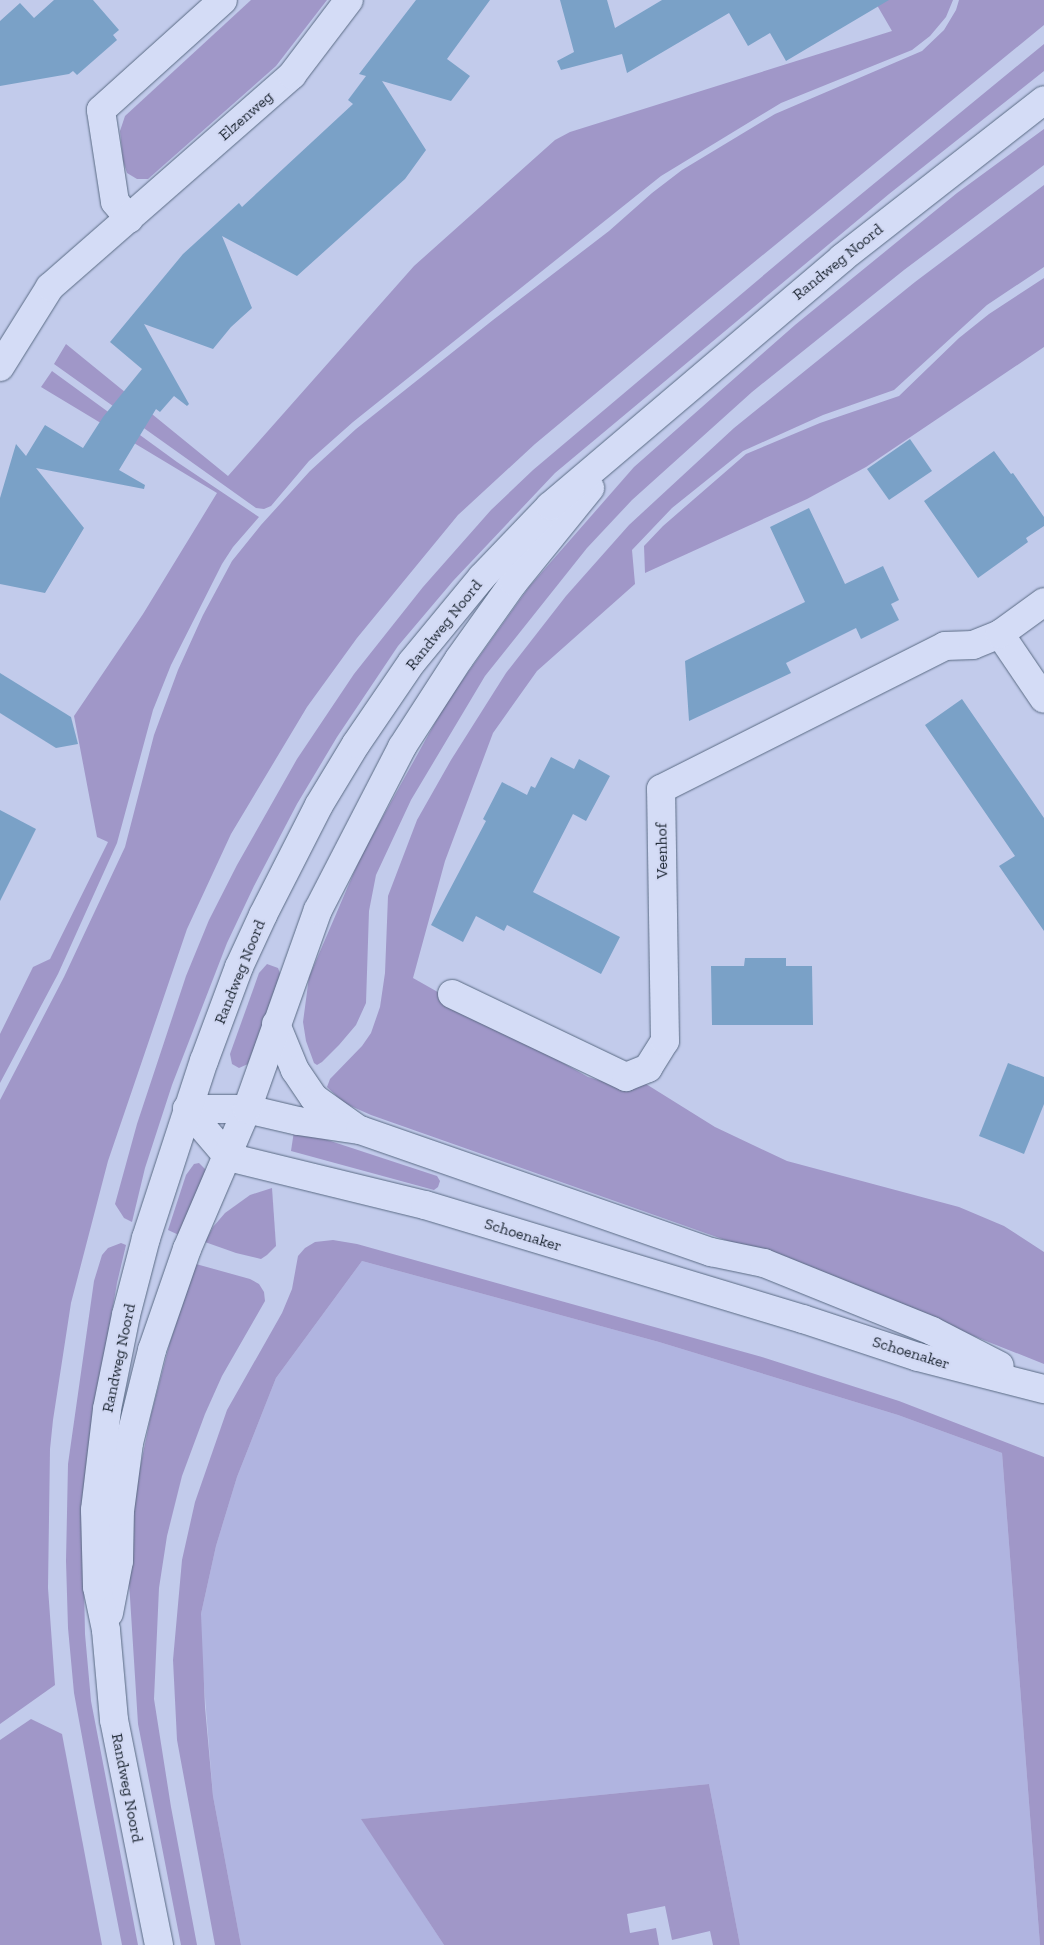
<!DOCTYPE html>
<style>
body{margin:0}
#map{position:relative;width:1044px;height:1945px;overflow:hidden;background:#c2cbeb;font-family:"Zilla Slab",serif}
div>[style]{position:absolute}
.farmland>*{inset:0;background:#b0b4e0}
.green>*{inset:0;background:#a097c8}
.building>*{inset:0;background:#7aa1c7}
.roads{filter:drop-shadow(0 0 1px #5a6b84) drop-shadow(0 0 1px #5a6b84)}
.minor>*{height:28px;margin:-14px;padding:0 14px;transform-origin:14px;border-radius:14px;background:#d4dcf6}
.secondary>*{height:28px;margin:-14px;padding:0 14px;transform-origin:14px;border-radius:14px;background:#d4dcf6}
span{translate:-50% -50%;white-space:nowrap;text-align:center;line-height:1.15;-webkit-text-stroke:4px #d1d8f3;paint-order:stroke}
.street-label{font-size:16px;color:#1e2834}
</style>
<div id="map">
<div class="farmland">
<div style="clip-path:polygon(362px 1261px,659px 1342px,898px 1415px,1002px 1453px,1040px 1945px,740px 1945px,709px 1784px,362px 1819px,444px 1945px,241px 1945px,213px 1796px,201px 1647px,201px 1614px,216px 1546px,237px 1477px,276px 1378px)"></div>
</div>
<div class="green">
<div style="clip-path:polygon(251px 0,327px 0,276px 66px,148px 179px,137px 179px,127px 173px,123px 161px,120px 131px,125px 116px)"></div>
<div style="clip-path:polygon(874px 0,953px 0,946px 17px,930px 36px,912px 50px,781px 103px,661px 176px,353px 422px,309px 461px,271px 506px,264px 509px,256px 508px,54px 364px,66px 344px,228px 476px,414px 266px,555px 140px,570px 132px,892px 31px)"></div>
<div style="clip-path:polygon(959px 0,1044px 0,1044px 25px,703px 304px,535px 444px,458px 515px,357px 638px,307px 707px,231px 834px,187px 929px,108px 1161px,71px 1303px,53px 1420px,50px 1449px,48px 1588px,55px 1685px,0 1724px,0 1100px,64px 977px,125px 847px,154px 735px,178px 670px,203px 615px,232px 561px,261px 525px,310px 471px,356px 429px,493px 320px,609px 231px,652px 193px,682px 170px,775px 114px,922px 51px,944px 30px,956px 10px)"></div>
<div style="clip-path:polygon(1044px 44px,1044px 71px,889px 194px,555px 473px,453px 581px,398px 646px,337px 737px,297px 804px,254px 886px,227px 943px,172px 1085px,145px 1168px,132px 1222px,124px 1218px,115px 1204px,137px 1124px,186px 976px,209px 920px,237px 865px,297px 759px,354px 674px,423px 587px,491px 510px,533px 470px,803px 242px)"></div>
<div style="clip-path:polygon(1044px 129px,1044px 165px,904px 270px,752px 392px,632px 500px,587px 548px,485px 676px,411px 800px,376px 875px,369px 911px,366px 1003px,356px 1025px,339px 1045px,322px 1062px,317px 1065px,314px 1063px,306px 1041px,303px 1022px,309px 977px,361px 856px,446px 703px,529px 587px,634px 467px,795px 325px,957px 193px)"></div>
<div style="clip-path:polygon(1044px 185px,1044px 267px,987px 305px,894px 390px,823px 415px,743px 451px,672px 508px,632px 550px,635px 584px,537px 671px,493px 733px,445px 861px,413px 978px,588px 1077px,626px 1088px,646px 1084px,715px 1127px,787px 1161px,959px 1207px,1004px 1226px,1044px 1252px,1044px 1364px,793px 1264px,371px 1115px,344px 1103px,327px 1087px,330px 1079px,362px 1046px,371px 1033px,380px 1007px,385px 973px,388px 896px,417px 820px,451px 760px,506px 673px,566px 596px,629px 525px,734px 428px,915px 282px)"></div>
<div style="clip-path:polygon(1044px 278px,1044px 347px,866px 467px,807px 499px,645px 573px,644px 546px,663px 526px,746px 454px,820px 423px,899px 396px,959px 338px,989px 314px)"></div>
<div style="clip-path:polygon(52px 371px,177px 462px,259px 517px,233px 547px,222px 564px,171px 665px,153px 710px,117px 843px,58px 974px,0 1083px,0 1034px,33px 967px,50px 959px,108px 842px,97px 837px,74px 716px,143px 614px,217px 493px,41px 387px)"></div>
<div style="clip-path:polygon(267px 964px,278px 968px,281px 976px,248px 1064px,239px 1068px,232px 1064px,230px 1054px,259px 973px)"></div>
<div style="clip-path:polygon(297px 1130px,437px 1176px,440px 1181px,438px 1187px,434px 1190px,291px 1151px,294px 1131px)"></div>
<div style="clip-path:polygon(199px 1163px,207px 1171px,181px 1236px,168px 1230px,186px 1175px,194px 1164px)"></div>
<div style="clip-path:polygon(272px 1188px,276px 1246px,267px 1255px,261px 1259px,236px 1253px,205px 1242px,213px 1227px,225px 1213px,250px 1195px)"></div>
<div style="clip-path:polygon(333px 1240px,357px 1244px,762px 1357px,899px 1401px,1044px 1457px,1044px 1945px,1040px 1945px,1002px 1453px,898px 1415px,659px 1342px,362px 1261px,276px 1378px,237px 1477px,216px 1546px,201px 1614px,205px 1707px,213px 1796px,241px 1945px,215px 1945px,177px 1740px,173px 1660px,182px 1560px,195px 1502px,227px 1410px,282px 1313px,292px 1289px,298px 1256px,305px 1248px,315px 1242px)"></div>
<div style="clip-path:polygon(121px 1243px,126px 1245px,117px 1283px,88px 1450px,83px 1536px,85px 1634px,91px 1701px,138px 1945px,122px 1945px,94px 1802px,74px 1693px,68px 1628px,66px 1561px,68px 1464px,94px 1281px,102px 1255px,108px 1248px)"></div>
<div style="clip-path:polygon(196px 1264px,250px 1279px,259px 1284px,264px 1292px,265px 1301px,222px 1376px,205px 1414px,182px 1476px,167px 1536px,159px 1588px,154px 1699px,171px 1807px,197px 1945px,181px 1945px,138px 1724px,128px 1566px,136px 1487px,151px 1415px,170px 1342px)"></div>
<div style="clip-path:polygon(31px 1719px,62px 1734px,102px 1945px,0 1945px,0 1740px)"></div>
<div style="clip-path:polygon(709px 1784px,740px 1945px,713px 1945px,710px 1931px,672px 1940px,665px 1906px,627px 1914px,630px 1933px,656px 1928px,659px 1945px,444px 1945px,361px 1819px)"></div>
</div>
<div class="building">
<div style="clip-path:polygon(54px 0,93px 0,119px 30px,113px 35px,117px 40px,77px 75px,73px 71px,69px 74px,0 86px,0 21px,20px 3px,34px 18px)"></div>
<div style="clip-path:polygon(416px 0,490px 0,447px 59px,470px 76px,451px 101px,382px 81px,426px 150px,405px 179px,297px 276px,222px 236px,252px 308px,231px 327px,213px 349px,144px 324px,189px 404px,187px 406px,174px 396px,160px 412px,156px 409px,119px 470px,145px 485px,144px 489px,36px 468px,84px 528px,45px 593px,0 584px,0 498px,16px 444px,26px 456px,45px 425px,83px 448px,103px 417px,142px 369px,110px 342px,183px 254px,239px 203px,242px 207px,353px 104px,348px 100px,366px 76px,359px 74px)"></div>
<div style="clip-path:polygon(560px 0,607px 0,615px 28px,662px 0,889px 0,786px 61px,770px 33px,748px 46px,729px 13px,627px 73px,622px 54px,561px 70px,557px 61px,574px 52px)"></div>
<div style="clip-path:polygon(910px 439px,932px 471px,889px 500px,867px 469px)"></div>
<div style="clip-path:polygon(994px 451px,1011px 474px,1013px 473px,1044px 517px,1044px 526px,1026px 538px,1028px 542px,978px 578px,924px 501px)"></div>
<div style="clip-path:polygon(809px 508px,845px 584px,883px 566px,899px 600px,891px 604px,899px 620px,861px 639px,856px 628px,786px 663px,791px 673px,689px 721px,685px 661px,805px 602px,770px 527px)"></div>
<div style="clip-path:polygon(0 673px,71px 717px,78px 744px,56px 748px,0 713px)"></div>
<div style="clip-path:polygon(962px 699px,1044px 818px,1044px 931px,999px 866px,1015px 856px,925px 725px)"></div>
<div style="clip-path:polygon(551px 757px,574px 769px,579px 759px,610px 776px,586px 821px,573px 814px,533px 892px,620px 937px,601px 974px,507px 925px,504px 931px,476px 916px,463px 942px,431px 925px,486px 821px,483px 819px,502px 782px,527px 795px,531px 786px,535px 788px)"></div>
<div style="clip-path:polygon(0 810px,36px 829px,0 901px)"></div>
<div style="clip-path:polygon(745px 958px,786px 958px,786px 966px,812px 966px,813px 1025px,712px 1025px,711px 966px,744px 966px)"></div>
<div style="clip-path:polygon(1008px 1063px,1044px 1077px,1044px 1104px,1024px 1154px,979px 1136px)"></div>
</div>
<div class="roads">
<div class="minor">
<div style="left:129px;top:219px;width:22px;rotate:-129deg"></div>
<div style="left:115px;top:202px;width:93px;rotate:-98.7deg"></div>
<div style="left:101px;top:110px;width:164px;rotate:-42deg"></div>
<div style="left:0;top:367px;width:94px;rotate:-58deg"></div>
<div style="left:50px;top:287px;width:322px;rotate:-41.2deg"></div>
<div style="left:292px;top:75px;width:94px;rotate:-52.8deg"></div>
<div style="left:1000px;top:634px;width:78px;rotate:55.9deg"></div>
<div style="left:452px;top:994px;width:193px;rotate:25.5deg"></div>
<div style="left:626px;top:1077px;width:24px;rotate:-22deg"></div>
<div style="left:648px;top:1068px;width:32px;rotate:-58deg"></div>
<div style="left:665px;top:1041px;width:252px;rotate:-90.9deg"></div>
<div style="left:661px;top:789px;width:318px;rotate:-26.7deg"></div>
<div style="left:945px;top:646px;width:28px;rotate:-2deg"></div>
<div style="left:973px;top:645px;width:29px;rotate:-22deg"></div>
<div style="left:1000px;top:634px;width:54px;rotate:-36deg"></div>
</div>
<div class="secondary">
<div style="left:276px;top:1024px;width:50px;rotate:67.6deg"></div>
<div style="left:295px;top:1070px;width:34px;rotate:56deg"></div>
<div style="left:314px;top:1098px;width:50px;rotate:35.3deg"></div>
<div style="left:187px;top:1109px;width:63px;rotate:49.5deg"></div>
<div style="left:228px;top:1157px;width:203px;rotate:13.7deg"></div>
<div style="left:425px;top:1205px;width:395px;rotate:16.8deg"></div>
<div style="left:803px;top:1319px;width:121px;rotate:18.3deg"></div>
<div style="left:918px;top:1357px;width:130px;rotate:14.3deg"></div>
<div style="left:187px;top:1109px;width:60px"></div>
<div style="left:247px;top:1109px;width:52px;rotate:13.2deg"></div>
<div style="left:298px;top:1121px;width:63px;rotate:8.3deg"></div>
<div style="left:360px;top:1130px;width:372px;rotate:19.2deg"></div>
<div style="left:711px;top:1252px;width:54px;rotate:11.7deg"></div>
<div style="left:764px;top:1263px;width:181px;rotate:22deg"></div>
<div style="left:932px;top:1331px;width:76px;rotate:27.2deg"></div>
<div style="left:109px;top:1613px;width:53px;rotate:-79.1deg"></div>
<div style="left:119px;top:1561px;width:50px;rotate:-88.9deg"></div>
<div style="left:120px;top:1511px;width:69px;rotate:-82.5deg"></div>
<div style="left:129px;top:1443px;width:96px;rotate:-76.1deg"></div>
<div style="left:152px;top:1350px;width:107px;rotate:-70.9deg"></div>
<div style="left:187px;top:1249px;width:152px;rotate:-66.8deg"></div>
<div style="left:247px;top:1109px;width:211px;rotate:-70.4deg"></div>
<div style="left:318px;top:910px;width:183px;rotate:-62.7deg"></div>
<div style="left:402px;top:747px;width:105px;rotate:-57.1deg"></div>
<div style="left:459px;top:659px;width:95px;rotate:-54.5deg"></div>
<div style="left:514px;top:582px;width:121px;rotate:-51deg"></div>
<div style="left:159px;top:1945px;width:229px;rotate:-101.3deg"></div>
<div style="left:114px;top:1720px;width:90px;rotate:-95.1deg"></div>
<div style="left:106px;top:1630px;width:44px;rotate:-101.8deg"></div>
<div style="left:97px;top:1587px;width:77px;rotate:-91.5deg"></div>
<div style="left:95px;top:1510px;width:102px;rotate:-83.2deg"></div>
<div style="left:107px;top:1409px;width:96px;rotate:-78.6deg"></div>
<div style="left:126px;top:1315px;width:80px;rotate:-75.4deg"></div>
<div style="left:146px;top:1238px;width:186px;rotate:-71.9deg"></div>
<div style="left:204px;top:1061px;width:100px;rotate:-69.6deg"></div>
<div style="left:239px;top:967px;width:57px;rotate:-65.2deg"></div>
<div style="left:263px;top:915px;width:123px;rotate:-63deg"></div>
<div style="left:319px;top:805px;width:71px;rotate:-58.8deg"></div>
<div style="left:356px;top:744px;width:99px;rotate:-55.7deg"></div>
<div style="left:412px;top:662px;width:110px;rotate:-50.5deg"></div>
<div style="left:482px;top:577px;width:98px;rotate:-46.2deg"></div>
<div style="left:550px;top:506px;width:383px;rotate:-40.3deg"></div>
<div style="left:842px;top:258px;width:256px;rotate:-38deg"></div>
</div>
</div>
<div class="street-label">
<span style="left:246px;top:116px;rotate:-41deg">Elzenweg</span>
<span style="left:838px;top:262px;rotate:-39deg">Randweg Noord</span>
<span style="left:444px;top:625px;rotate:-51deg">Randweg Noord</span>
<span style="left:662px;top:851px;rotate:-91deg">Veenhof</span>
<span style="left:240px;top:972px;rotate:-68deg">Randweg Noord</span>
<span style="left:523px;top:1235px;rotate:17deg">Schoenaker</span>
<span style="left:911px;top:1353px;rotate:17deg">Schoenaker</span>
<span style="left:119px;top:1358px;rotate:-78deg">Randweg Noord</span>
<span style="left:127px;top:1788px;rotate:79deg">Randweg Noord</span>
</div>
</div>
